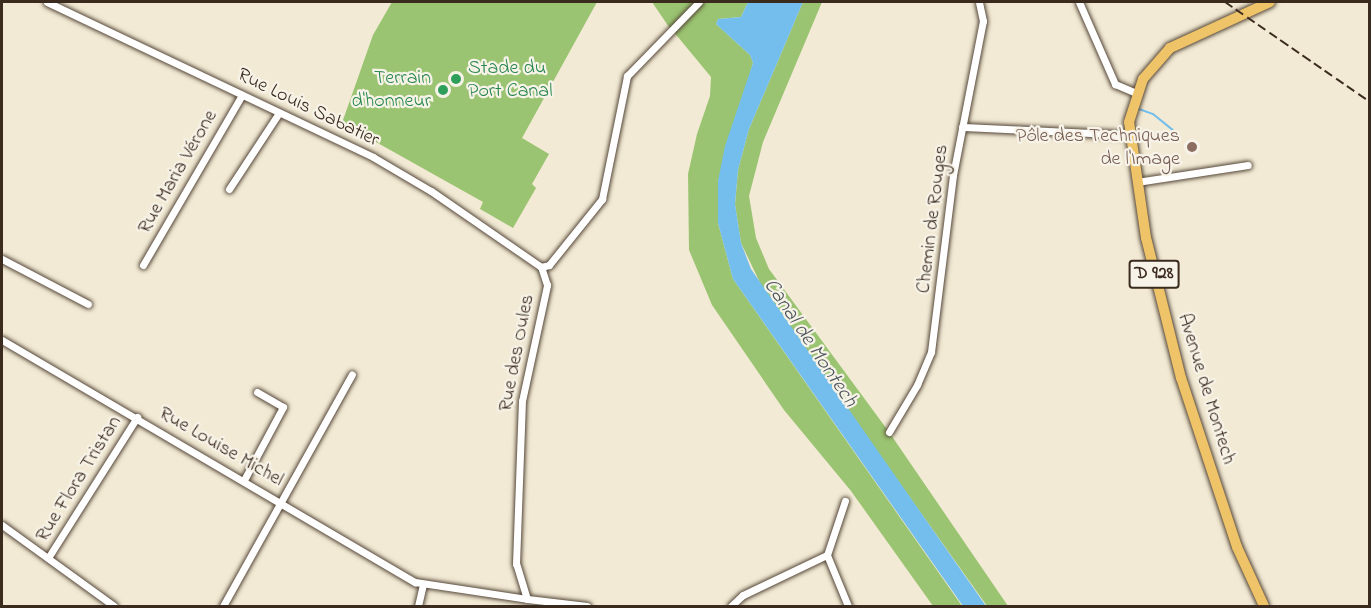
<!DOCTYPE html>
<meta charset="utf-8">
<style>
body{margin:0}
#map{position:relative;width:1371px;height:608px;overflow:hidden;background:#f2ead4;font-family:"Indie Flower",sans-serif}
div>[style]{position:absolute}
.green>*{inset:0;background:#9ac471}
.water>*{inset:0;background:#73beec}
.stream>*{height:2px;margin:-1px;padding:0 1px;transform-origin:1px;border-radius:1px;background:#73beec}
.roads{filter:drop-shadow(0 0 2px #564739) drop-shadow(0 0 2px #564739)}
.minor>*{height:7px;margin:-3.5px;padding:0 3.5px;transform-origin:3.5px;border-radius:3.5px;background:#fff}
.primary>*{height:10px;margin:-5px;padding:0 5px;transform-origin:5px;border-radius:5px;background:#efc469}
.rail>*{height:2px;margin-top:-1px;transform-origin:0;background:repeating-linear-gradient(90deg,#3b2a1e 0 9px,transparent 0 13.5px)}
.dots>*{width:16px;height:16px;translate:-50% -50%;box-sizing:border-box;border:3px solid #f7f3e8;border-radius:50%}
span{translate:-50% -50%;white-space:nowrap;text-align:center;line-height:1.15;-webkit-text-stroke:4.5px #f7f3e8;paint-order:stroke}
.shield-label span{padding:2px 4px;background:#f7f3e8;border:2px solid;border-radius:4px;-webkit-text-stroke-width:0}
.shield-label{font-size:18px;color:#3b2a1e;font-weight:700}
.leisure-label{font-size:20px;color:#27864d}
.left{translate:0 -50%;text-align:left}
.right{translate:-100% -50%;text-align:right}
.street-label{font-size:20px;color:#3b2a1e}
.education-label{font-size:20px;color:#785e54}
.water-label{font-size:21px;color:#4c565c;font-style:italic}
.frame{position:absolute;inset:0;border:3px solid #3b2a1e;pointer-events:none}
</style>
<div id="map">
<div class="green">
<div style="clip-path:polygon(392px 2px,597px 2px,522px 138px,549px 154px,532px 184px,536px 188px,513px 228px,480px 209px,483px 202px,342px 123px,373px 35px)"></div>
<div style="clip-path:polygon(652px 2px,699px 2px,671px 30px)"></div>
<div style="clip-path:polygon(702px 2px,748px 2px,741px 17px,718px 19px,716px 24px,750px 55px,753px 63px,718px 181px,718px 223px,733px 279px,962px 606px,933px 606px,851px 491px,784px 410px,712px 305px,689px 250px,688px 174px,697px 134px,710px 96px,711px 77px,673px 31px)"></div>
<div style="clip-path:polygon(803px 2px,822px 2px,763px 142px,749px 196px,756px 238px,769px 269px,889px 432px,1008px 606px,987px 606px,765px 293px,741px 243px,735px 204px,738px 170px,749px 129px)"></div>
</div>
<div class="water">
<div style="clip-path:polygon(748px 2px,803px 2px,749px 129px,738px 170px,735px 204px,741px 243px,751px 269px,986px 606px,963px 606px,733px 279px,718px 223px,718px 181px,725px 146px,753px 63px,750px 55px,716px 24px,718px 19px,741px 17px)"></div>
</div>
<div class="stream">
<div style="left:1139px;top:109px;width:15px;rotate:20deg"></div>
<div style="left:1153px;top:114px;width:26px;rotate:39deg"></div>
</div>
<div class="roads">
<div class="minor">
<div style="left:47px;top:2px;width:361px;rotate:25.4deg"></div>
<div style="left:373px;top:157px;width:67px;rotate:30.4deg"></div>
<div style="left:431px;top:191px;width:134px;rotate:34.6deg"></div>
<div style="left:1079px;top:2px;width:90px;rotate:66.3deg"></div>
<div style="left:1115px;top:84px;width:23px;rotate:23deg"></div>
<div style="left:962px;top:127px;width:168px;rotate:2.7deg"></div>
<div style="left:1137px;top:182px;width:112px;rotate:-8.7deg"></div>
<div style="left:229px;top:189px;width:91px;rotate:-56.7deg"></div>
<div style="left:2px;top:259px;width:97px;rotate:27.6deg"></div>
<div style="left:143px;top:265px;width:197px;rotate:-59.8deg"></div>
<div style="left:2px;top:340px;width:479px;rotate:30.4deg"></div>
<div style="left:415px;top:582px;width:113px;rotate:8.6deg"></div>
<div style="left:889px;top:432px;width:55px;rotate:-59.2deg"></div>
<div style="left:917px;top:385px;width:36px;rotate:-67deg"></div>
<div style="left:931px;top:352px;width:178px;rotate:-82.9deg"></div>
<div style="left:953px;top:175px;width:157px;rotate:-79deg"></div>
<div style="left:983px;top:21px;width:19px;rotate:-102deg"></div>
<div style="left:244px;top:480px;width:83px;rotate:-61.9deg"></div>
<div style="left:283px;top:407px;width:30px;rotate:-150deg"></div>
<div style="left:2px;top:525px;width:138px;rotate:35.9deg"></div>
<div style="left:827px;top:555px;width:55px;rotate:67.6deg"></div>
<div style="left:48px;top:558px;width:167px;rotate:-57.7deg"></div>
<div style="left:223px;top:606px;width:265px;rotate:-60.9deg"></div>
<div style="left:418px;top:606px;width:22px;rotate:-77deg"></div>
<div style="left:587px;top:606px;width:60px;rotate:-173.3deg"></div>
<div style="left:527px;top:599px;width:37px;rotate:-107deg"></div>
<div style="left:516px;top:564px;width:163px;rotate:-87.9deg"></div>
<div style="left:522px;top:401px;width:119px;rotate:-77.8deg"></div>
<div style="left:547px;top:285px;width:19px;rotate:-108deg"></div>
<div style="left:541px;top:267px;width:8px;rotate:-14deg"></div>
<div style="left:549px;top:265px;width:85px;rotate:-51.2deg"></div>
<div style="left:602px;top:199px;width:126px;rotate:-78.5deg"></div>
<div style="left:627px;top:76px;width:103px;rotate:-45.8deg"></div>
<div style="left:731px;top:606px;width:16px;rotate:-43deg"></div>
<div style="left:743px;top:595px;width:93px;rotate:-25.5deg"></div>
<div style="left:827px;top:555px;width:57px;rotate:-71.6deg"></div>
</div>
<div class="primary">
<div style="left:1264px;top:606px;width:65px;rotate:-114.6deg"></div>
<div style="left:1237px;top:547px;width:178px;rotate:-108.3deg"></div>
<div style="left:1181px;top:378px;width:144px;rotate:-104deg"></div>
<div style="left:1146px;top:238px;width:117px;rotate:-98.3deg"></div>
<div style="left:1129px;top:122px;width:45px;rotate:-72deg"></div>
<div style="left:1143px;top:79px;width:41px;rotate:-48.9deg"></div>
<div style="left:1170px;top:48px;width:110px;rotate:-24.7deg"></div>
</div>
</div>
<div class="rail">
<div style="left:1225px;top:2px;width:176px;rotate:34.6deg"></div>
</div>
<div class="dots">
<div style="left:456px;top:79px;background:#2e9e5b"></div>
<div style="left:443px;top:90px;background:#2e9e5b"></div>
<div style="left:1192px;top:147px;background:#8d6e63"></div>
</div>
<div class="shield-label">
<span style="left:1154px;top:274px">D 928</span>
</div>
<div class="leisure-label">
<span class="left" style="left:468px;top:80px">Stade du<br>Port Canal</span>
<span class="right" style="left:431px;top:90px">Terrain<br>d'honneur</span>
</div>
<div class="street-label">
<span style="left:308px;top:108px;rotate:26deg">Rue Louis Sabatier</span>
<span style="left:178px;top:172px;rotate:-60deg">Rue Maria Vérone</span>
<span style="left:933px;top:219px;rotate:-83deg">Chemin de Rouges</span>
<span style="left:517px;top:353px;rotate:-79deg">Rue des Oules</span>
<span style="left:1206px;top:389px;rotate:73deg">Avenue de Montech</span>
<span style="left:221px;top:447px;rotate:30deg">Rue Louise Michel</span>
<span style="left:79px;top:479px;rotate:-58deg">Rue Flora Tristan</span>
</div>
<div class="education-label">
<span class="right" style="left:1180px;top:148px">Pôle des Techniques<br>de l'Image</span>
</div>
<div class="water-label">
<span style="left:810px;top:343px;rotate:56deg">Canal de Montech</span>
</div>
<div class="frame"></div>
</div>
